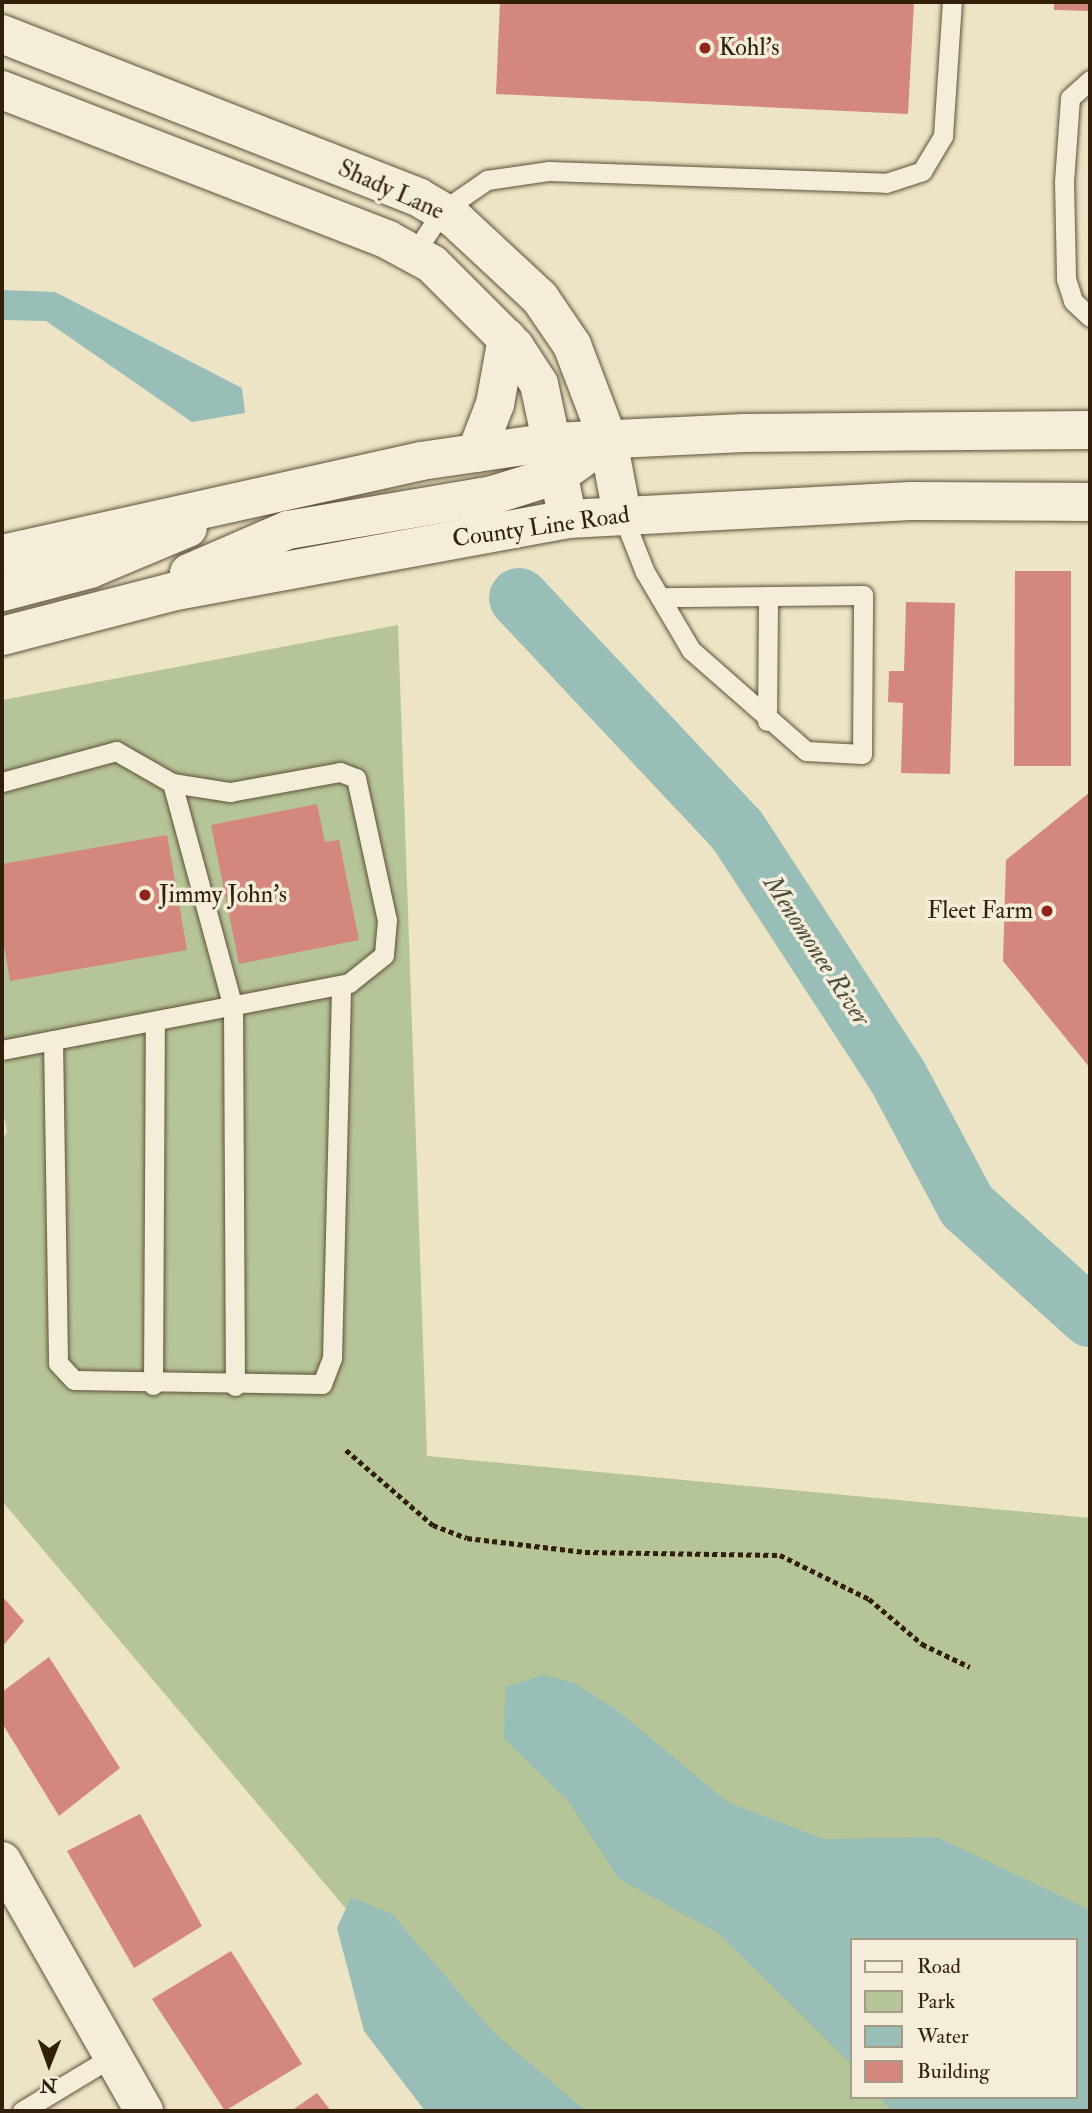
<!DOCTYPE html>
<style>
body{margin:0}
#map{position:relative;width:1092px;height:2113px;overflow:hidden;background:#ede4c5;font-family:"IM FELL Double Pica",serif}
div>[style]{position:absolute}
.green>*{inset:0;background:#b5c597}
.water>*{inset:0;background:#99beb7}
.river>*{height:60px;margin:-30px;padding:0 30px;transform-origin:30px;border-radius:30px;background:#99beb7}
.building>*{inset:0;background:#d4877e}
.path>*{height:4.5px;margin-top:-2.25px;transform-origin:0;background:repeating-linear-gradient(90deg,#311f0a 0 5px,transparent 0 8.5px)}
.roads{filter:drop-shadow(0 0 2px #605039) drop-shadow(0 0 2px #605039)}
.lane>*{height:19px;margin:-9.5px;padding:0 9.5px;transform-origin:9.5px;border-radius:9.5px;background:#f3edd9}
.street>*{height:38px;margin:-19px;padding:0 19px;transform-origin:19px;border-radius:19px;background:#f3edd9}
.secondary>*{height:38px;margin:-19px;padding:0 19px;transform-origin:19px;border-radius:19px;background:#f3edd9}
.dots>*{width:19px;height:19px;translate:-50% -50%;box-sizing:border-box;border:4px solid #f3edd9;border-radius:50%}
span{translate:-50% -50%;white-space:nowrap;text-align:center;line-height:1.15;-webkit-text-stroke:7px #f3edd9;paint-order:stroke}
.poi-label{font-size:24px;color:#311f0a}
.left{translate:0 -50%;text-align:left}
.right{translate:-100% -50%;text-align:right}
.street-label{font-size:24px;color:#311f0a}
.water-label{font-size:26px;color:#504f3e;font-style:italic}
.frame{position:absolute;inset:0;border:4px solid #311f0a;pointer-events:none}
.legend{position:absolute;left:850px;top:1938px;width:228px;height:161px;box-sizing:border-box;background:#f3edd9;border:2px solid #a59b86;margin:0;padding:9px 12px;list-style:none;font-size:21px;color:#311f0a}
.legend li{display:flex;align-items:center;gap:14px;height:35px}
.legend b{width:35px;border:2px solid #a59b86}
.north{position:absolute;left:14px;top:2029px;width:70px;height:70px;-webkit-text-stroke:5px #f3edd9;paint-order:stroke;rotate:181deg;font-size:19px;font-weight:700;line-height:28px;text-align:center;color:#311f0a}
.north::after{content:'';display:block;margin:auto;width:24px;height:32px;background:#311f0a;clip-path:polygon(50% 0,100% 100%,50% 72%,0 100%)}
</style>
<div id="map">
<div class="green">
<div style="clip-path:polygon(evenodd,398px 625px,427px 1456px,1090px 1518px,1090px 2111px,540px 2111px,439px 2019px,2px 1501px,2px 1140px,7px 1132px,2px 1106px,2px 700px,398px 625px,852px 1940px,1076px 1940px,1076px 2097px,852px 2097px,852px 1940px)"></div>
</div>
<div class="water">
<div style="clip-path:polygon(2px 290px,55px 292px,242px 388px,245px 413px,192px 422px,46px 321px,2px 320px)"></div>
<div style="clip-path:polygon(544px 1675px,575px 1683px,617px 1710px,729px 1803px,824px 1839px,937px 1837px,1090px 1910px,1090px 2111px,891px 2111px,879px 2097px,1076px 2097px,1076px 1940px,852px 1940px,852px 2065px,718px 1933px,619px 1879px,568px 1801px,504px 1739px,505px 1687px)"></div>
<div style="clip-path:polygon(351px 1897px,392px 1914px,494px 2033px,586px 2111px,425px 2111px,364px 2031px,337px 1928px)"></div>
</div>
<div class="river">
<div style="left:519px;top:598px;width:318px;rotate:46.8deg"></div>
<div style="left:737px;top:830px;width:295px;rotate:56.9deg"></div>
<div style="left:898px;top:1077px;width:146px;rotate:61.9deg"></div>
<div style="left:967px;top:1206px;width:166px;rotate:42.1deg"></div>
</div>
<div class="building">
<div style="clip-path:polygon(500px 2px,914px 2px,908px 114px,496px 94px)"></div>
<div style="clip-path:polygon(1054px 2px,1090px 2px,1090px 11px,1054px 10px)"></div>
<div style="clip-path:polygon(1015px 571px,1071px 571px,1071px 766px,1014px 766px)"></div>
<div style="clip-path:polygon(906px 602px,955px 603px,950px 774px,901px 773px,903px 703px,888px 702px,889px 671px,904px 671px)"></div>
<div style="clip-path:polygon(1090px 792px,1090px 1068px,1003px 961px,1006px 860px)"></div>
<div style="clip-path:polygon(317px 804px,325px 842px,339px 840px,359px 940px,239px 964px,211px 825px)"></div>
<div style="clip-path:polygon(167px 835px,187px 950px,10px 981px,2px 934px,2px 864px)"></div>
<div style="clip-path:polygon(2px 1596px,24px 1621px,2px 1647px)"></div>
<div style="clip-path:polygon(49px 1657px,120px 1768px,59px 1816px,2px 1723px,2px 1692px)"></div>
<div style="clip-path:polygon(140px 1814px,202px 1926px,134px 1968px,67px 1851px)"></div>
<div style="clip-path:polygon(231px 1951px,302px 2064px,225px 2111px,152px 1999px)"></div>
<div style="clip-path:polygon(317px 2093px,331px 2111px,291px 2111px)"></div>
</div>
<div class="path">
<div style="left:346px;top:1450px;width:115px;rotate:40.8deg"></div>
<div style="left:433px;top:1525px;width:36px;rotate:21deg"></div>
<div style="left:467px;top:1538px;width:119px;rotate:6.8deg"></div>
<div style="left:585px;top:1552px;width:195px;rotate:0.9deg"></div>
<div style="left:780px;top:1555px;width:99px;rotate:26.3deg"></div>
<div style="left:869px;top:1599px;width:70px;rotate:40.3deg"></div>
<div style="left:922px;top:1644px;width:53px;rotate:25.6deg"></div>
</div>
<div class="roads">
<div class="lane">
<div style="left:1090px;top:80px;width:27px;rotate:138deg"></div>
<div style="left:1070px;top:98px;width:83px;rotate:94.1deg"></div>
<div style="left:1064px;top:181px;width:98px;rotate:88.8deg"></div>
<div style="left:1066px;top:279px;width:23px;rotate:72deg"></div>
<div style="left:1073px;top:301px;width:23px;rotate:43deg"></div>
<div style="left:414px;top:254px;width:51px;rotate:-56.9deg"></div>
<div style="left:442px;top:211px;width:55px;rotate:-34.6deg"></div>
<div style="left:487px;top:180px;width:63px;rotate:-8.3deg"></div>
<div style="left:549px;top:171px;width:337px;rotate:2deg"></div>
<div style="left:886px;top:183px;width:38px;rotate:-18deg"></div>
<div style="left:922px;top:171px;width:41px;rotate:-59deg"></div>
<div style="left:943px;top:136px;width:134px;rotate:-86.2deg"></div>
<div style="left:622px;top:514px;width:62px;rotate:68.4deg"></div>
<div style="left:645px;top:572px;width:91px;rotate:59.5deg"></div>
<div style="left:691px;top:650px;width:153px;rotate:41.3deg"></div>
<div style="left:806px;top:751px;width:56px;rotate:3.1deg"></div>
<div style="left:862px;top:754px;width:159px;rotate:-89.6deg"></div>
<div style="left:863px;top:595px;width:203px;rotate:179.4deg"></div>
<div style="left:767px;top:721px;width:125px;rotate:-89.5deg"></div>
<div style="left:2px;top:782px;width:118px;rotate:-15.2deg"></div>
<div style="left:116px;top:751px;width:64px;rotate:29.7deg"></div>
<div style="left:172px;top:783px;width:59px;rotate:8.8deg"></div>
<div style="left:230px;top:792px;width:112px;rotate:-10.3deg"></div>
<div style="left:340px;top:772px;width:17px;rotate:21deg"></div>
<div style="left:356px;top:778px;width:145px;rotate:77.7deg"></div>
<div style="left:387px;top:920px;width:35px;rotate:95deg"></div>
<div style="left:384px;top:955px;width:45px;rotate:141.3deg"></div>
<div style="left:349px;top:983px;width:353px;rotate:169.1deg"></div>
<div style="left:172px;top:783px;width:232px;rotate:74.8deg"></div>
<div style="left:233px;top:1007px;width:379px;rotate:89.7deg"></div>
<div style="left:53px;top:1040px;width:323px;rotate:89.1deg"></div>
<div style="left:58px;top:1363px;width:23px;rotate:47deg"></div>
<div style="left:74px;top:1380px;width:248px;rotate:0.9deg"></div>
<div style="left:322px;top:1384px;width:28px;rotate:-69deg"></div>
<div style="left:332px;top:1358px;width:373px;rotate:-88.6deg"></div>
<div style="left:153px;top:1385px;width:363px;rotate:-89.7deg"></div>
<div style="left:22px;top:2111px;width:106px;rotate:-31.1deg"></div>
</div>
<div class="street">
<div style="left:2px;top:34px;width:447px;rotate:21.4deg"></div>
<div style="left:418px;top:197px;width:43px;rotate:30.7deg"></div>
<div style="left:455px;top:219px;width:116px;rotate:42.9deg"></div>
<div style="left:540px;top:298px;width:57px;rotate:55.8deg"></div>
<div style="left:572px;top:345px;width:102px;rotate:69.2deg"></div>
<div style="left:608px;top:440px;width:75px;rotate:79.3deg"></div>
<div style="left:2px;top:90px;width:414px;rotate:21.2deg"></div>
<div style="left:388px;top:240px;width:50px;rotate:28.6deg"></div>
<div style="left:432px;top:264px;width:117px;rotate:45deg"></div>
<div style="left:515px;top:347px;width:44px;rotate:57deg"></div>
<div style="left:539px;top:384px;width:138px;rotate:77.9deg"></div>
<div style="left:2px;top:1861px;width:288px;rotate:60.4deg"></div>
</div>
<div class="secondary">
<div style="left:476px;top:453px;width:53px;rotate:-68.8deg"></div>
<div style="left:495px;top:404px;width:67px;rotate:-79.7deg"></div>
<div style="left:2px;top:554px;width:429px;rotate:-12.5deg"></div>
<div style="left:421px;top:461px;width:132px;rotate:-8.3deg"></div>
<div style="left:552px;top:442px;width:192px;rotate:-2.7deg"></div>
<div style="left:744px;top:433px;width:346px;rotate:-0.5deg"></div>
<div style="left:189px;top:573px;width:108px;rotate:-23.5deg"></div>
<div style="left:288px;top:530px;width:208px;rotate:-9.7deg"></div>
<div style="left:493px;top:495px;width:70px;rotate:-17.4deg"></div>
<div style="left:560px;top:474px;width:59px;rotate:-35.3deg"></div>
<div style="left:2px;top:592px;width:91px;rotate:-14.6deg"></div>
<div style="left:90px;top:569px;width:106px;rotate:-22.7deg"></div>
<div style="left:2px;top:636px;width:180px;rotate:-14.5deg"></div>
<div style="left:176px;top:591px;width:399px;rotate:-10.4deg"></div>
<div style="left:568px;top:519px;width:343px;rotate:-3deg"></div>
<div style="left:911px;top:501px;width:179px;rotate:0.3deg"></div>
</div>
</div>
<div class="dots">
<div style="left:705px;top:48px;background:#8f2418"></div>
<div style="left:145px;top:895px;background:#8f2418"></div>
<div style="left:1047px;top:911px;background:#8f2418"></div>
</div>
<div class="poi-label">
<span class="left" style="left:719px;top:48px">Kohl's</span>
<span class="left" style="left:159px;top:895px">Jimmy John's</span>
<span class="right" style="left:1033px;top:911px">Fleet Farm</span>
</div>
<div class="street-label">
<span style="left:391px;top:190px;rotate:24deg">Shady Lane</span>
<span style="left:541px;top:527px;rotate:-8deg">County Line Road</span>
</div>
<div class="water-label">
<span style="left:816px;top:951px;rotate:57deg">Menomonee River</span>
</div>
<div class="frame"></div>
<ul class="legend">
<li><b style="height:9px;background:#f3edd9"></b>Road</li>
<li><b style="height:19px;background:#b5c597"></b>Park</li>
<li><b style="height:19px;background:#99beb7"></b>Water</li>
<li><b style="height:19px;background:#d4877e"></b>Building</li>
</ul>
<div class="north">N</div>
</div>
